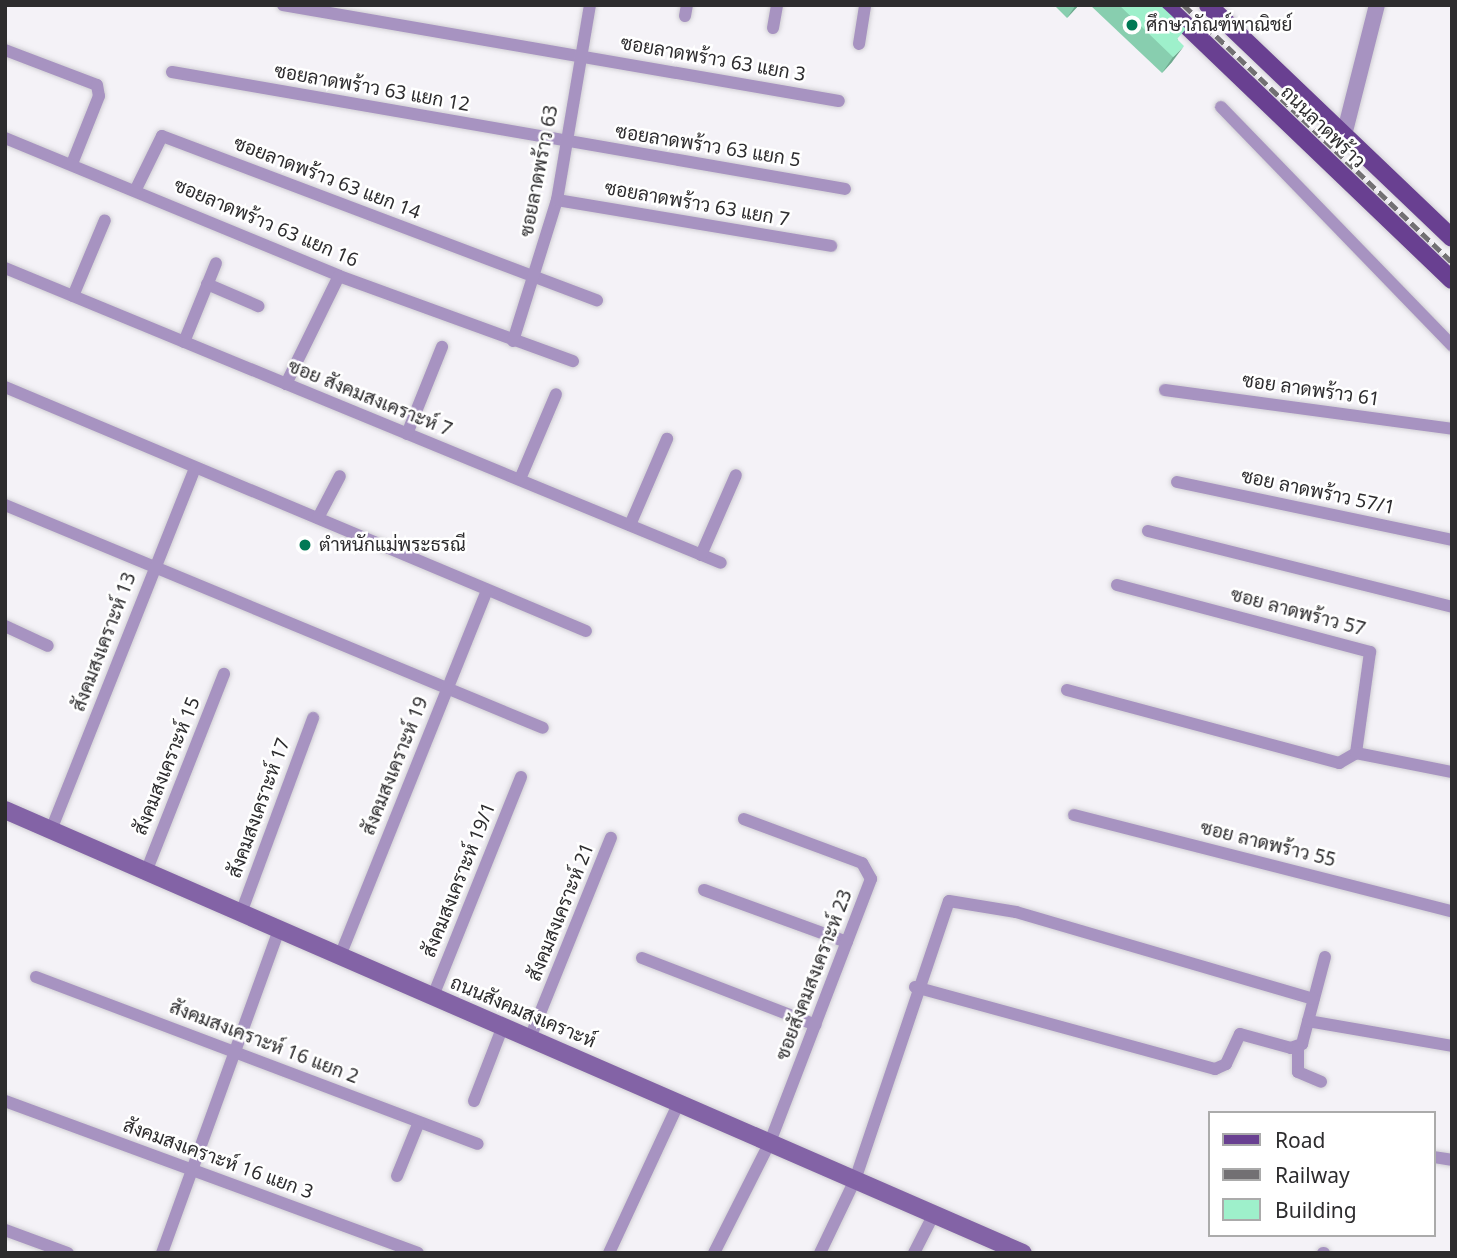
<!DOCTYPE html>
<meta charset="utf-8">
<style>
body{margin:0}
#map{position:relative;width:1457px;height:1258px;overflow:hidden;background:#f4f2f7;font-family:"Noto Sans",Sarabun,sans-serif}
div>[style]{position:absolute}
.roads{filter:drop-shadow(0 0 2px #d0ced3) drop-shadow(0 0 2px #d0ced3)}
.minor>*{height:12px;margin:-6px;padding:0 6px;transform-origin:6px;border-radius:6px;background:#a793c1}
.tertiary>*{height:16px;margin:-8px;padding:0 8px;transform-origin:8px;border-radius:8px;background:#a793c1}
.secondary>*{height:18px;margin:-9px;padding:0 9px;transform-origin:9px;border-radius:9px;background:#8363a6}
.primary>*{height:18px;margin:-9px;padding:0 9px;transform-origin:9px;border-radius:9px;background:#694091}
.rail>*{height:4.5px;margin-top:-2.25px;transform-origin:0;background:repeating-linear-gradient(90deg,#727073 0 10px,transparent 0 15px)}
.wall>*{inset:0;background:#88ceaf}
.shaded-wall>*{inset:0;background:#6fa88e}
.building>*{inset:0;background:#9ef0cb}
.dots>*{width:19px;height:19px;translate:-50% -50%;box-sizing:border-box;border:4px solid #fff;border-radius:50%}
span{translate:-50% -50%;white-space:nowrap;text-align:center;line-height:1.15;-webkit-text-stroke:5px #fff;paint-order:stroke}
.poi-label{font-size:19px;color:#2d2c2e}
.left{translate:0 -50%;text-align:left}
.street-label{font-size:19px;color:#2d2c2e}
.frame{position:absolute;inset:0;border:7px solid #2d2c2e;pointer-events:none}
.legend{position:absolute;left:1208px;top:1111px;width:228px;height:126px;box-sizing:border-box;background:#fff;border:2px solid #ababab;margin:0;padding:9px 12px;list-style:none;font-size:21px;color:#2d2c2e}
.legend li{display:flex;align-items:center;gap:14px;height:35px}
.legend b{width:35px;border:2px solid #ababab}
</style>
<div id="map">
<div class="roads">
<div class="minor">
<div style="left:283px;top:5px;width:564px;rotate:9.8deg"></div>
<div style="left:685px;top:16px;width:11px;rotate:-80deg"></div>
<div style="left:773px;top:28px;width:23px;rotate:-80deg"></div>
<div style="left:859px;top:44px;width:39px;rotate:-81deg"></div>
<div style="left:5px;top:50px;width:98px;rotate:20.8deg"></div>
<div style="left:97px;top:85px;width:11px;rotate:80deg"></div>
<div style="left:99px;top:96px;width:73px;rotate:111.7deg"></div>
<div style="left:172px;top:72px;width:683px;rotate:9.86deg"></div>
<div style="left:1221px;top:107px;width:332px;rotate:45.9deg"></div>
<div style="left:5px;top:138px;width:361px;rotate:22.4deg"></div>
<div style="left:339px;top:276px;width:249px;rotate:20deg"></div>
<div style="left:136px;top:189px;width:59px;rotate:-63.9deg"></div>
<div style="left:162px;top:136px;width:465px;rotate:20.7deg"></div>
<div style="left:557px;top:200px;width:278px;rotate:9.5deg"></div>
<div style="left:5px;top:268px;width:774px;rotate:22.39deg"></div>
<div style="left:207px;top:284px;width:56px;rotate:23.3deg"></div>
<div style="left:73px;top:296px;width:82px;rotate:-67.2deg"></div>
<div style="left:513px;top:341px;width:148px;rotate:-72.7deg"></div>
<div style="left:557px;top:200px;width:198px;rotate:-80.4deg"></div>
<div style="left:184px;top:342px;width:85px;rotate:-67.9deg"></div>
<div style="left:286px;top:384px;width:120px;rotate:-63.9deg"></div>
<div style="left:5px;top:387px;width:630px;rotate:22.78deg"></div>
<div style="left:1165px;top:390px;width:290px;rotate:7.7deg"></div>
<div style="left:407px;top:434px;width:94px;rotate:-68.1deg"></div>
<div style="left:520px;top:479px;width:92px;rotate:-67deg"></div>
<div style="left:1177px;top:482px;width:281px;rotate:11.9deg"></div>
<div style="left:5px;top:505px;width:582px;rotate:22.51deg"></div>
<div style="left:318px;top:518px;width:47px;rotate:-62.4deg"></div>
<div style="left:630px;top:525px;width:94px;rotate:-66.7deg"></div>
<div style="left:1148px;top:531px;width:313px;rotate:14deg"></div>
<div style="left:701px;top:555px;width:87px;rotate:-66.4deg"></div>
<div style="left:1117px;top:585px;width:262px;rotate:14.8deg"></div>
<div style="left:1370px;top:652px;width:102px;rotate:97.9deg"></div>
<div style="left:5px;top:626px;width:47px;rotate:24.9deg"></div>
<div style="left:1067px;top:690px;width:282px;rotate:15deg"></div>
<div style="left:1339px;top:763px;width:20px;rotate:-30deg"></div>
<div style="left:1356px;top:753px;width:98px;rotate:11.2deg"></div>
<div style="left:1074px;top:815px;width:390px;rotate:14.3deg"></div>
<div style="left:51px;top:830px;width:390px;rotate:-68.3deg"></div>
<div style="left:146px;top:872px;width:213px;rotate:-68.5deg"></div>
<div style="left:704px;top:890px;width:152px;rotate:20deg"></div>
<div style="left:241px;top:913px;width:208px;rotate:-69.7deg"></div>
<div style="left:340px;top:956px;width:394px;rotate:-68.1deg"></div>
<div style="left:642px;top:958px;width:186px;rotate:21.1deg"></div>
<div style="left:36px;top:977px;width:472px;rotate:20.7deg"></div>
<div style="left:915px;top:987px;width:311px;rotate:15.3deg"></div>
<div style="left:1215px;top:1069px;width:12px;rotate:-24deg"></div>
<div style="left:1226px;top:1064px;width:33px;rotate:-65deg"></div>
<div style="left:1240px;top:1034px;width:53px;rotate:15.4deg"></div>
<div style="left:1291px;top:1048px;width:12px;rotate:-20deg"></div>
<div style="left:1302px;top:1044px;width:90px;rotate:-75.2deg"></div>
<div style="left:433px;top:996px;width:236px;rotate:-68.1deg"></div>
<div style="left:1308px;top:1021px;width:146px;rotate:9.8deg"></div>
<div style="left:530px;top:1038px;width:216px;rotate:-68deg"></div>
<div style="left:1298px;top:1047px;width:25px;rotate:90deg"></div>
<div style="left:1298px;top:1072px;width:25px;rotate:23deg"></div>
<div style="left:5px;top:1101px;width:440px;rotate:20.2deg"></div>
<div style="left:474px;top:1101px;width:80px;rotate:-68.9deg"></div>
<div style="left:1434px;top:1157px;width:18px;rotate:9deg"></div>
<div style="left:397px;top:1176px;width:58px;rotate:-67.8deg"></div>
<div style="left:5px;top:1230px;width:67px;rotate:20.1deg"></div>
<div style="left:162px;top:1253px;width:344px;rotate:-70.1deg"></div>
<div style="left:609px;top:1253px;width:166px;rotate:-65.1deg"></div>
<div style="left:714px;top:1253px;width:124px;rotate:-63.2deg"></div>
<div style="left:770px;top:1142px;width:282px;rotate:-69deg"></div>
<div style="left:871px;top:879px;width:18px;rotate:-119deg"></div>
<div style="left:862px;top:863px;width:126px;rotate:-159.6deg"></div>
<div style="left:820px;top:1253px;width:81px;rotate:-64.4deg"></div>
<div style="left:855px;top:1180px;width:294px;rotate:-71.4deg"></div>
<div style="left:949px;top:901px;width:68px;rotate:9.3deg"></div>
<div style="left:1016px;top:912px;width:310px;rotate:16.3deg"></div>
<div style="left:914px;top:1253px;width:44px;rotate:-62.9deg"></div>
<div style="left:1323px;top:1253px;width:1px"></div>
</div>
<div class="tertiary">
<div style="left:1344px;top:135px;width:134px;rotate:-75.8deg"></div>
</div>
<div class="secondary">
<div style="left:5px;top:810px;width:1110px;rotate:23.52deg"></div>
</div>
<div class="primary">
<div style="left:1165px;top:5px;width:397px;rotate:43.8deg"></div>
<div style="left:1208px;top:5px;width:337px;rotate:43.7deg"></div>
</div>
</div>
<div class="rail">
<div style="left:1184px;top:5px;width:371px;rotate:43.8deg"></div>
</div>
<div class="wall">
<div style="clip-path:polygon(1054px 5px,1079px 5px,1067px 18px)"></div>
<div style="clip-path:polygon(1090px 5px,1160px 5px,1178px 40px,1172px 62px,1162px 73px)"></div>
</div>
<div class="shaded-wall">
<div style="clip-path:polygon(1076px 5px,1079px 5px,1067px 18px)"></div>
<div style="clip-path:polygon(1184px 46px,1172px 62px,1162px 73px,1173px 57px)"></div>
</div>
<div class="building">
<div style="clip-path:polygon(1119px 5px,1160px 5px,1186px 29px,1177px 39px,1184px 46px,1173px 57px)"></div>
</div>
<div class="dots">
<div style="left:1132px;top:25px;background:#007955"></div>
<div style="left:305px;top:545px;background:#007955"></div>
</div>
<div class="poi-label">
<span class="left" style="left:1146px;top:25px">ศึกษาภัณฑ์พาณิชย์</span>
<span class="left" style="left:319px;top:545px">ตำหนักแม่พระธรณี</span>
</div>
<div class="street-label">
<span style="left:713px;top:59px;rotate:10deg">ซอยลาดพร้าว 63 แยก 3</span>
<span style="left:372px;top:88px;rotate:10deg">ซอยลาดพร้าว 63 แยก 12</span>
<span style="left:1323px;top:127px;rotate:44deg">ถนนลาดพร้าว</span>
<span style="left:708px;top:146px;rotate:9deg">ซอยลาดพร้าว 63 แยก 5</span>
<span style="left:539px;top:171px;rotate:-79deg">ซอยลาดพร้าว 63</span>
<span style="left:327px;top:178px;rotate:21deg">ซอยลาดพร้าว 63 แยก 14</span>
<span style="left:697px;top:204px;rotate:10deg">ซอยลาดพร้าว 63 แยก 7</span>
<span style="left:266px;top:223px;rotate:23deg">ซอยลาดพร้าว 63 แยก 16</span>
<span style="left:1311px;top:390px;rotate:8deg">ซอย ลาดพร้าว 61</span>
<span style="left:370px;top:398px;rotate:22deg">ซอย สังคมสงเคราะห์ 7</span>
<span style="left:1318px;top:492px;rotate:12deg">ซอย ลาดพร้าว 57/1</span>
<span style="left:1298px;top:612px;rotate:15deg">ซอย ลาดพร้าว 57</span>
<span style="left:104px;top:642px;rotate:-69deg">สังคมสงเคราะห์ 13</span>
<span style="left:167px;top:766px;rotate:-68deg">สังคมสงเคราะห์ 15</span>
<span style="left:395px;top:766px;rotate:-68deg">สังคมสงเคราะห์ 19</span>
<span style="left:259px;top:808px;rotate:-70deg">สังคมสงเคราะห์ 17</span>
<span style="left:1268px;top:844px;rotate:14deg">ซอย ลาดพร้าว 55</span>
<span style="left:459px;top:880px;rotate:-68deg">สังคมสงเคราะห์ 19/1</span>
<span style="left:561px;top:912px;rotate:-68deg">สังคมสงเคราะห์ 21</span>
<span style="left:814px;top:975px;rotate:-69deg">ซอยสังคมสงเคราะห์ 23</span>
<span style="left:523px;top:1012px;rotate:23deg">ถนนสังคมสงเคราะห์</span>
<span style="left:264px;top:1042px;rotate:21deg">สังคมสงเคราะห์ 16 แยก 2</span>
<span style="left:218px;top:1159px;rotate:20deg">สังคมสงเคราะห์ 16 แยก 3</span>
</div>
<div class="frame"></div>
<ul class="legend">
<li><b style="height:9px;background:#694091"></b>Road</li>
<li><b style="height:9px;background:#727073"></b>Railway</li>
<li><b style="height:19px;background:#9ef0cb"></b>Building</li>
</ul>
</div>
